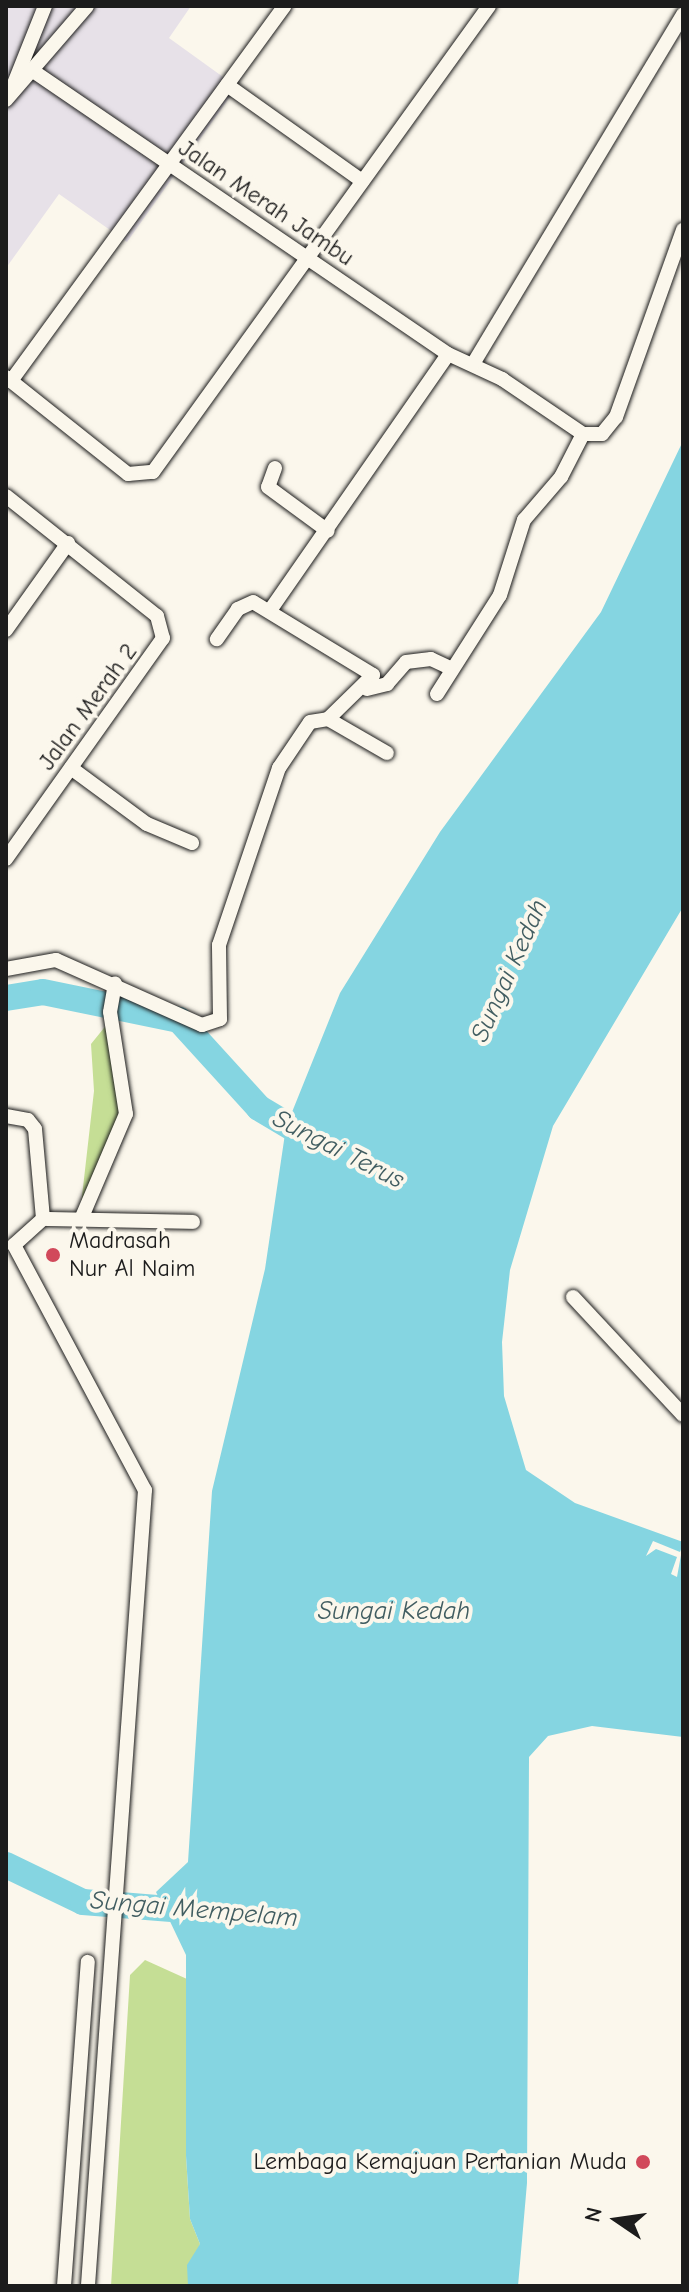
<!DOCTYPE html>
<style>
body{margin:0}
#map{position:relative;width:689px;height:2292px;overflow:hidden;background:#fbf7ec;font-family:"Comic Neue",sans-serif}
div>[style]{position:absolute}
.built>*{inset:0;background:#e7e1e8}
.green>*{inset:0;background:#c5de95}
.water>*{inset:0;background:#85d5e1}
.pier>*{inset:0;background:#fbf7ec}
.river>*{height:26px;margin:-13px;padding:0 13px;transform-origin:13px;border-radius:13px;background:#85d5e1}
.roads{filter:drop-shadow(0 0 2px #1c1c1c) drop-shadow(0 0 2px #1c1c1c)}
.street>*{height:14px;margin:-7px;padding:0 7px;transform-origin:7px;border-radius:7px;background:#fbf7ec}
.dots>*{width:22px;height:22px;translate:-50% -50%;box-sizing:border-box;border:4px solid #fbf7ec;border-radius:50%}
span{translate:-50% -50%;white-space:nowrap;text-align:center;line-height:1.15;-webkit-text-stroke:8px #fbf7ec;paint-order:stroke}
.street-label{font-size:24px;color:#1c1c1c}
.poi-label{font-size:24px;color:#1c1c1c}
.left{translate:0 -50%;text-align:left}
.right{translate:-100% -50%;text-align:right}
.water-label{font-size:26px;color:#415d61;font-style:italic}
.frame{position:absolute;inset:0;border:8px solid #1c1c1c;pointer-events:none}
.north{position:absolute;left:577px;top:2180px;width:80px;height:80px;-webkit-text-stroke:6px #fbf7ec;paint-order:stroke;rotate:283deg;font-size:22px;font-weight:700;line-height:32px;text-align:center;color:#1c1c1c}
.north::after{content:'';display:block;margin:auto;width:28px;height:36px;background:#1c1c1c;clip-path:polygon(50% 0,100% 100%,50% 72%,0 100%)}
</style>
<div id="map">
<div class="built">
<div style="clip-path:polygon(6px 6px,191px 6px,169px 38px,237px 87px,127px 242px,59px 194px,6px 268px)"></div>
</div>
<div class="green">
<div style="clip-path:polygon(108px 1023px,121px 1114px,81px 1205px,94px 1091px,91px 1044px)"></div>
<div style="clip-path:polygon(145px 1960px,187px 1979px,186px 2156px,190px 2219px,200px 2244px,188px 2286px,111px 2286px,130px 1975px)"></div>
</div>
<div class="water">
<div style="clip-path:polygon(683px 441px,683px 907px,553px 1126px,510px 1270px,502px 1342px,504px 1396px,526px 1470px,575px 1503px,683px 1542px,683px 1737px,592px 1726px,548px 1736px,529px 1757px,527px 2183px,518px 2286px,188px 2286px,187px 2265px,200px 2244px,190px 2219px,186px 2156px,186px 1955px,156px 1892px,188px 1862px,212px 1491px,265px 1269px,286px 1127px,340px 993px,440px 832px,601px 612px)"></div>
</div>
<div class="pier">
<div style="clip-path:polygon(653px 1541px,680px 1552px,683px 1544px,677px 1577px,671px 1574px,677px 1557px,656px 1549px,646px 1556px)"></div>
</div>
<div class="river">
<div style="left:6px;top:998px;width:37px;rotate:-9deg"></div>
<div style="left:43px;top:992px;width:139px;rotate:11.6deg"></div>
<div style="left:179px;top:1020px;width:119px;rotate:47.7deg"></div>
<div style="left:259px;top:1108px;width:69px;rotate:30.7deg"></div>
<div style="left:6px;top:1865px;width:85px;rotate:25.7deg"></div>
<div style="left:83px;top:1902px;width:111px;rotate:4.6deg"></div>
</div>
<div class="roads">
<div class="street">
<div style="left:36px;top:73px;width:499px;rotate:34.3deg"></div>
<div style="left:448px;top:354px;width:60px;rotate:24.8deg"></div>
<div style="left:502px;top:379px;width:98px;rotate:34.2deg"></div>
<div style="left:227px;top:85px;width:166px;rotate:35.4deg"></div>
<div style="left:11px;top:91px;width:92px;rotate:-68.2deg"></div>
<div style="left:6px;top:100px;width:124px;rotate:-49.2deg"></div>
<div style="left:473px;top:364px;width:408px;rotate:-59deg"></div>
<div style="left:6px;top:377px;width:156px;rotate:38.5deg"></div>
<div style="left:128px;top:474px;width:25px;rotate:-5deg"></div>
<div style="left:153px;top:472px;width:575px;rotate:-54.21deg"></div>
<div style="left:11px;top:381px;width:464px;rotate:-53.9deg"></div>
<div style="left:275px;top:468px;width:20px;rotate:110deg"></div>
<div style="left:268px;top:487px;width:74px;rotate:36.3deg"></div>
<div style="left:6px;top:496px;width:193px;rotate:38.5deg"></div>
<div style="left:157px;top:616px;width:23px;rotate:75deg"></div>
<div style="left:163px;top:638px;width:271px;rotate:125.4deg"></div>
<div style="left:271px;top:609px;width:310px;rotate:-55.2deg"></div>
<div style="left:6px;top:630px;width:107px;rotate:-54.5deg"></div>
<div style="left:367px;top:689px;width:21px;rotate:-14deg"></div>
<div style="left:387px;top:684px;width:29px;rotate:-49deg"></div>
<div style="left:406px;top:662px;width:25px;rotate:-7deg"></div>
<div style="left:431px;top:659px;width:23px;rotate:25deg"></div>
<div style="left:437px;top:694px;width:117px;rotate:-57.5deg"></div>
<div style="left:500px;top:595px;width:79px;rotate:-72.3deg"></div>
<div style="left:524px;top:520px;width:57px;rotate:-49.3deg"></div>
<div style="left:561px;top:477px;width:48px;rotate:-62.9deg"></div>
<div style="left:583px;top:434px;width:19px"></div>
<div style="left:602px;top:434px;width:22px;rotate:-51deg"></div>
<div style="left:616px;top:417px;width:199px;rotate:-70.3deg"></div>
<div style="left:328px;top:719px;width:68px;rotate:30deg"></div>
<div style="left:71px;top:768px;width:94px;rotate:36.4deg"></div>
<div style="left:147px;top:824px;width:49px;rotate:22.9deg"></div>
<div style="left:6px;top:969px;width:51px;rotate:-10.2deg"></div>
<div style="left:56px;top:960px;width:160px;rotate:24deg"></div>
<div style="left:202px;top:1025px;width:19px;rotate:-18deg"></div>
<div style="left:220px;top:1019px;width:74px;rotate:-90.8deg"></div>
<div style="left:219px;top:945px;width:187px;rotate:-71.3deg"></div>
<div style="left:279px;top:768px;width:55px;rotate:-56deg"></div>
<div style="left:310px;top:722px;width:18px;rotate:-9deg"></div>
<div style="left:328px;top:719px;width:63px;rotate:-44.4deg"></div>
<div style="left:373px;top:675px;width:140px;rotate:-148.7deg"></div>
<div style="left:253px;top:602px;width:17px;rotate:155deg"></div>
<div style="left:238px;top:609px;width:37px;rotate:125deg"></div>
<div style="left:6px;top:1116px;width:22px;rotate:10deg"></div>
<div style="left:28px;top:1120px;width:11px;rotate:52deg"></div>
<div style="left:35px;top:1129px;width:90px;rotate:84.9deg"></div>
<div style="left:82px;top:1217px;width:112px;rotate:-66.9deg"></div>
<div style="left:126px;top:1114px;width:103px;rotate:-98.9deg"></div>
<div style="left:110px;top:1012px;width:29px;rotate:-80deg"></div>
<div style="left:14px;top:1245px;width:278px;rotate:61.9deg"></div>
<div style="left:145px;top:1490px;width:798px;rotate:94.1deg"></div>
<div style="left:14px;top:1245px;width:39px;rotate:-42deg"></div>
<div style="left:43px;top:1219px;width:150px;rotate:1.1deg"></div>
<div style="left:573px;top:1297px;width:161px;rotate:47deg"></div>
<div style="left:64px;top:2286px;width:325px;rotate:-85.8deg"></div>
</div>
</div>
<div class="dots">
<div style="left:53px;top:1255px;background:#d1495b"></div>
<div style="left:643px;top:2162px;background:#d1495b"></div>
</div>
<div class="street-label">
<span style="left:266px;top:203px;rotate:34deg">Jalan Merah Jambu</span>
<span style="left:88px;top:707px;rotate:-54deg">Jalan Merah 2</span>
</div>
<div class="poi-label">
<span class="left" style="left:69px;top:1255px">Madrasah<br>Nur Al Naim</span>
<span class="right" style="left:627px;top:2162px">Lembaga Kemajuan Pertanian Muda</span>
</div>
<div class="water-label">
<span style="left:510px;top:971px;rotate:-66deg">Sungai Kedah</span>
<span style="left:338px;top:1150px;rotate:27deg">Sungai Terus</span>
<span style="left:394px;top:1612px">Sungai Kedah</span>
<span style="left:194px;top:1910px;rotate:5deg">Sungai Mempelam</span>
</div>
<div class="frame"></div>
<div class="north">N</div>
</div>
